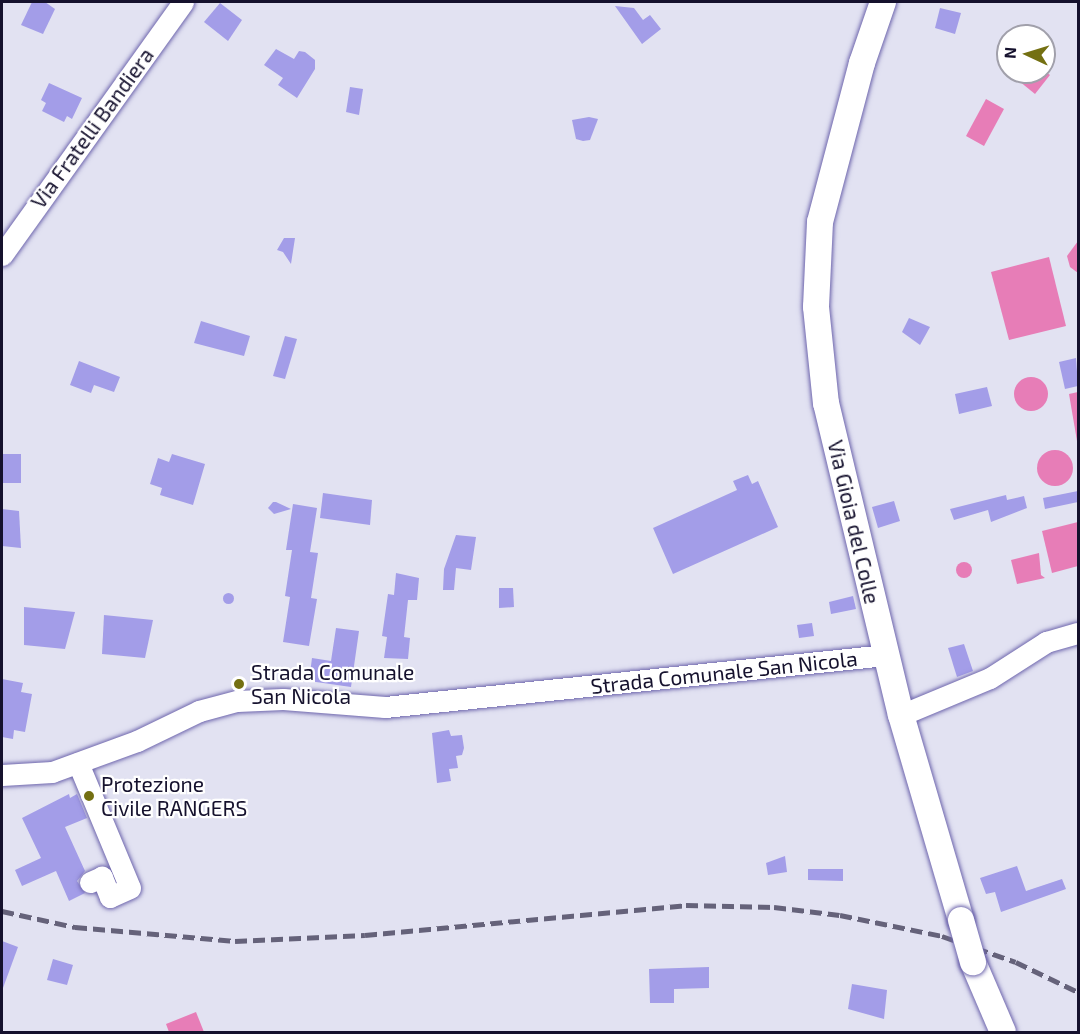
<!DOCTYPE html>
<style>
body{margin:0}
#map{position:relative;width:1080px;height:1034px;overflow:hidden;background:#e2e2f2;font-family:"Exo 2",sans-serif}
div>[style]{position:absolute}
.water>*{inset:0;background:#e77db7}
.round{border-radius:50%}
.building>*{inset:0;background:#a39de8}
.roads{filter:drop-shadow(0 0 2px #6e66ad) drop-shadow(0 0 2px #6e66ad)}
.minor>*{height:21px;margin:-10.5px;padding:0 10.5px;transform-origin:10.5px;border-radius:10.5px;background:#fff}
.major>*{height:26px;margin:-13px;padding:0 13px;transform-origin:13px;border-radius:13px;background:#fff}
.rail>*{height:4.5px;margin-top:-2.25px;transform-origin:0;background:repeating-linear-gradient(90deg,#65627a 0 12px,transparent 0 18px)}
.bridges{filter:drop-shadow(0 0 2px #6e66ad) drop-shadow(0 0 2px #6e66ad)}
.major-bridge>*{height:26px;margin:-13px;padding:0 13px;transform-origin:13px;border-radius:13px;background:#fff}
.dots>*{width:16px;height:16px;translate:-50% -50%;box-sizing:border-box;border:3px solid #fff;border-radius:50%}
span{translate:-50% -50%;white-space:nowrap;text-align:center;line-height:1.15;-webkit-text-stroke:4.5px #fff;paint-order:stroke}
.street-label{font-size:21px;color:#15112d}
.poi-label{font-size:21px;color:#15112d}
.left{translate:0 -50%;text-align:left}
.frame{position:absolute;inset:0;border:3px solid #15112d;pointer-events:none}
.north{position:absolute;left:996px;top:24px;width:60px;height:60px;box-sizing:border-box;background:#fff;border:2px solid #a1a0ab;border-radius:50%;rotate:274deg;font-size:16px;font-weight:700;line-height:24px;text-align:center;color:#15112d}
.north::after{content:'';display:block;margin:auto;width:21px;height:27px;background:#747012;clip-path:polygon(50% 0,100% 100%,50% 72%,0 100%)}
</style>
<div id="map">
<div class="water">
<div style="clip-path:polygon(1044px 70px,1050px 75px,1035px 94px,1019px 81px,1027px 72px)"></div>
<div style="clip-path:polygon(986px 99px,1004px 109px,984px 146px,966px 136px)"></div>
<div style="clip-path:polygon(1078px 241px,1078px 273px,1070px 267px,1067px 256px)"></div>
<div style="clip-path:polygon(1049px 257px,1066px 326px,1009px 340px,991px 272px)"></div>
<div class="round" style="left:1014px;top:377px;width:34px;height:34px"></div>
<div style="clip-path:polygon(1078px 392px,1078px 441px,1077px 441px,1069px 394px)"></div>
<div class="round" style="left:1037px;top:450px;width:36px;height:36px"></div>
<div style="clip-path:polygon(1078px 522px,1078px 566px,1052px 573px,1042px 531px)"></div>
<div style="clip-path:polygon(1039px 553px,1041px 575px,1045px 578px,1017px 584px,1011px 560px)"></div>
<div class="round" style="left:956px;top:562px;width:16px;height:16px"></div>
<div style="clip-path:polygon(196px 1012px,204px 1032px,169px 1032px,166px 1024px)"></div>
</div>
<div class="building">
<div style="clip-path:polygon(32px 2px,45px 2px,55px 9px,43px 34px,21px 25px)"></div>
<div style="clip-path:polygon(220px 3px,242px 20px,228px 41px,204px 22px)"></div>
<div style="clip-path:polygon(615px 6px,634px 8px,643px 20px,650px 15px,661px 29px,642px 44px)"></div>
<div style="clip-path:polygon(940px 8px,961px 13px,955px 34px,935px 28px)"></div>
<div style="clip-path:polygon(276px 49px,294px 59px,299px 51px,305px 52px,315px 60px,315px 69px,297px 98px,278px 85px,283px 78px,264px 65px)"></div>
<div style="clip-path:polygon(49px 83px,82px 98px,72px 119px,67px 116px,64px 122px,42px 111px,46px 103px,41px 100px)"></div>
<div style="clip-path:polygon(350px 87px,363px 89px,359px 115px,346px 112px)"></div>
<div style="clip-path:polygon(589px 117px,598px 119px,590px 140px,583px 141px,576px 139px,572px 120px)"></div>
<div style="clip-path:polygon(284px 238px,295px 238px,291px 264px,283px 252px,277px 250px)"></div>
<div style="clip-path:polygon(909px 318px,930px 327px,920px 345px,902px 332px)"></div>
<div style="clip-path:polygon(201px 321px,250px 336px,244px 356px,194px 343px)"></div>
<div style="clip-path:polygon(285px 336px,297px 339px,285px 379px,273px 376px)"></div>
<div style="clip-path:polygon(1076px 358px,1078px 386px,1065px 389px,1059px 362px)"></div>
<div style="clip-path:polygon(79px 361px,120px 377px,114px 392px,94px 385px,91px 393px,70px 385px)"></div>
<div style="clip-path:polygon(987px 387px,992px 406px,959px 414px,955px 394px)"></div>
<div style="clip-path:polygon(2px 454px,21px 454px,21px 483px,2px 483px)"></div>
<div style="clip-path:polygon(172px 454px,205px 464px,193px 505px,160px 495px,162px 488px,150px 484px,158px 458px,169px 462px)"></div>
<div style="clip-path:polygon(748px 475px,752px 484px,758px 481px,778px 527px,673px 574px,653px 528px,737px 490px,733px 481px)"></div>
<div style="clip-path:polygon(1078px 491px,1078px 502px,1045px 509px,1043px 498px)"></div>
<div style="clip-path:polygon(323px 493px,372px 500px,370px 525px,320px 518px)"></div>
<div style="clip-path:polygon(1006px 495px,1007px 500px,1024px 496px,1027px 508px,991px 522px,988px 510px,954px 520px,950px 509px)"></div>
<div style="clip-path:polygon(894px 501px,900px 521px,878px 528px,872px 507px)"></div>
<div style="clip-path:polygon(273px 502px,276px 502px,291px 509px,274px 514px,268px 508px)"></div>
<div style="clip-path:polygon(293px 504px,317px 508px,310px 552px,318px 553px,311px 598px,317px 599px,309px 646px,283px 642px,290px 597px,285px 596px,292px 550px,286px 550px)"></div>
<div style="clip-path:polygon(2px 509px,19px 511px,21px 548px,2px 546px)"></div>
<div style="clip-path:polygon(456px 535px,476px 537px,471px 570px,456px 568px,454px 590px,443px 590px,444px 569px)"></div>
<div style="clip-path:polygon(396px 573px,419px 578px,417px 600px,408px 600px,404px 637px,410px 638px,408px 659px,384px 658px,387px 637px,382px 636px,388px 594px,394px 595px)"></div>
<div style="clip-path:polygon(499px 588px,513px 588px,514px 607px,499px 608px)"></div>
<div class="round" style="left:222.5px;top:592.5px;width:11px;height:11px"></div>
<div style="clip-path:polygon(853px 596px,856px 609px,831px 614px,829px 602px)"></div>
<div style="clip-path:polygon(24px 607px,75px 612px,65px 649px,24px 645px)"></div>
<div style="clip-path:polygon(104px 615px,153px 620px,145px 658px,102px 654px)"></div>
<div style="clip-path:polygon(812px 623px,814px 636px,799px 638px,797px 625px)"></div>
<div style="clip-path:polygon(336px 628px,359px 631px,351px 687px,309px 681px,312px 658px,331px 661px)"></div>
<div style="clip-path:polygon(964px 644px,973px 671px,957px 677px,948px 648px)"></div>
<div style="clip-path:polygon(2px 679px,23px 683px,21px 692px,32px 694px,25px 732px,14px 730px,13px 739px,2px 737px)"></div>
<div style="clip-path:polygon(449px 730px,451px 736px,462px 735px,464px 748px,462px 755px,456px 756px,458px 768px,449px 769px,451px 781px,437px 783px,432px 733px)"></div>
<div style="clip-path:polygon(69px 794px,70px 798px,77px 794px,87px 818px,65px 827px,85px 871px,77px 881px,85px 893px,69px 901px,56px 871px,22px 886px,15px 870px,41px 858px,22px 818px)"></div>
<div style="clip-path:polygon(785px 856px,787px 872px,768px 875px,766px 863px)"></div>
<div style="clip-path:polygon(1017px 866px,1026px 891px,1062px 879px,1066px 889px,1001px 912px,995px 892px,986px 894px,980px 878px)"></div>
<div style="clip-path:polygon(808px 869px,843px 869px,843px 881px,808px 880px)"></div>
<div style="clip-path:polygon(2px 941px,18px 947px,3px 988px,2px 988px)"></div>
<div style="clip-path:polygon(53px 959px,73px 965px,67px 985px,47px 980px)"></div>
<div style="clip-path:polygon(709px 967px,709px 988px,674px 989px,674px 1003px,650px 1003px,649px 969px)"></div>
<div style="clip-path:polygon(852px 984px,887px 990px,884px 1019px,848px 1009px)"></div>
</div>
<div class="roads">
<div class="minor">
<div style="left:2px;top:255px;width:311px;rotate:-54.4deg"></div>
<div style="left:901px;top:715px;width:96px;rotate:-22.6deg"></div>
<div style="left:990px;top:678px;width:67px;rotate:-32.7deg"></div>
<div style="left:1046px;top:642px;width:33px;rotate:-16deg"></div>
<div style="left:78px;top:763px;width:135px;rotate:67.4deg"></div>
<div style="left:130px;top:888px;width:22px;rotate:156deg"></div>
<div style="left:110px;top:897px;width:22px;rotate:-112deg"></div>
<div style="left:102px;top:877px;width:13px;rotate:157deg"></div>
<div style="left:2px;top:775px;width:50px;rotate:-3.4deg"></div>
<div style="left:52px;top:772px;width:90px;rotate:-20deg"></div>
<div style="left:137px;top:741px;width:69px;rotate:-25.8deg"></div>
<div style="left:199px;top:711px;width:39px;rotate:-15deg"></div>
<div style="left:237px;top:701px;width:46px;rotate:-2.5deg"></div>
<div style="left:283px;top:699px;width:102px;rotate:4.5deg"></div>
<div style="left:385px;top:707px;width:504px;rotate:-5.93deg"></div>
</div>
<div class="major">
<div style="left:883px;top:2px;width:65px;rotate:109deg"></div>
<div style="left:862px;top:63px;width:164px;rotate:104.8deg"></div>
<div style="left:820px;top:222px;width:85px;rotate:92.7deg"></div>
<div style="left:816px;top:307px;width:97px;rotate:84.1deg"></div>
<div style="left:826px;top:403px;width:321px;rotate:76.5deg"></div>
<div style="left:901px;top:715px;width:214px;rotate:73.7deg"></div>
<div style="left:973px;top:962px;width:76px;rotate:66.8deg"></div>
</div>
</div>
<div class="rail">
<div style="left:2px;top:911px;width:75px;rotate:12.4deg"></div>
<div style="left:75px;top:927px;width:161px;rotate:5deg"></div>
<div style="left:235px;top:941px;width:130px;rotate:-2.6deg"></div>
<div style="left:365px;top:935px;width:322px;rotate:-5.3deg"></div>
<div style="left:686px;top:905px;width:88px;rotate:1.3deg"></div>
<div style="left:774px;top:907px;width:66px;rotate:6.9deg"></div>
<div style="left:840px;top:915px;width:104px;rotate:11.6deg"></div>
<div style="left:942px;top:936px;width:78px;rotate:19.4deg"></div>
<div style="left:1016px;top:962px;width:69px;rotate:25.8deg"></div>
</div>
<div class="bridges">
<div class="major-bridge">
<div style="left:961px;top:920px;width:44px;rotate:74.1deg"></div>
</div>
</div>
<div class="dots">
<div style="left:239px;top:684px;background:#747012"></div>
<div style="left:89px;top:796px;background:#747012"></div>
</div>
<div class="street-label">
<span style="left:92px;top:128px;rotate:-54deg">Via Fratelli Bandiera</span>
<span style="left:854px;top:522px;rotate:77deg">Via Gioia del Colle</span>
<span style="left:724px;top:672px;rotate:-6deg">Strada Comunale San Nicola</span>
</div>
<div class="poi-label">
<span class="left" style="left:251px;top:684px">Strada Comunale<br>San Nicola</span>
<span class="left" style="left:101px;top:796px">Protezione<br>Civile RANGERS</span>
</div>
<div class="frame"></div>
<div class="north">N</div>
</div>
